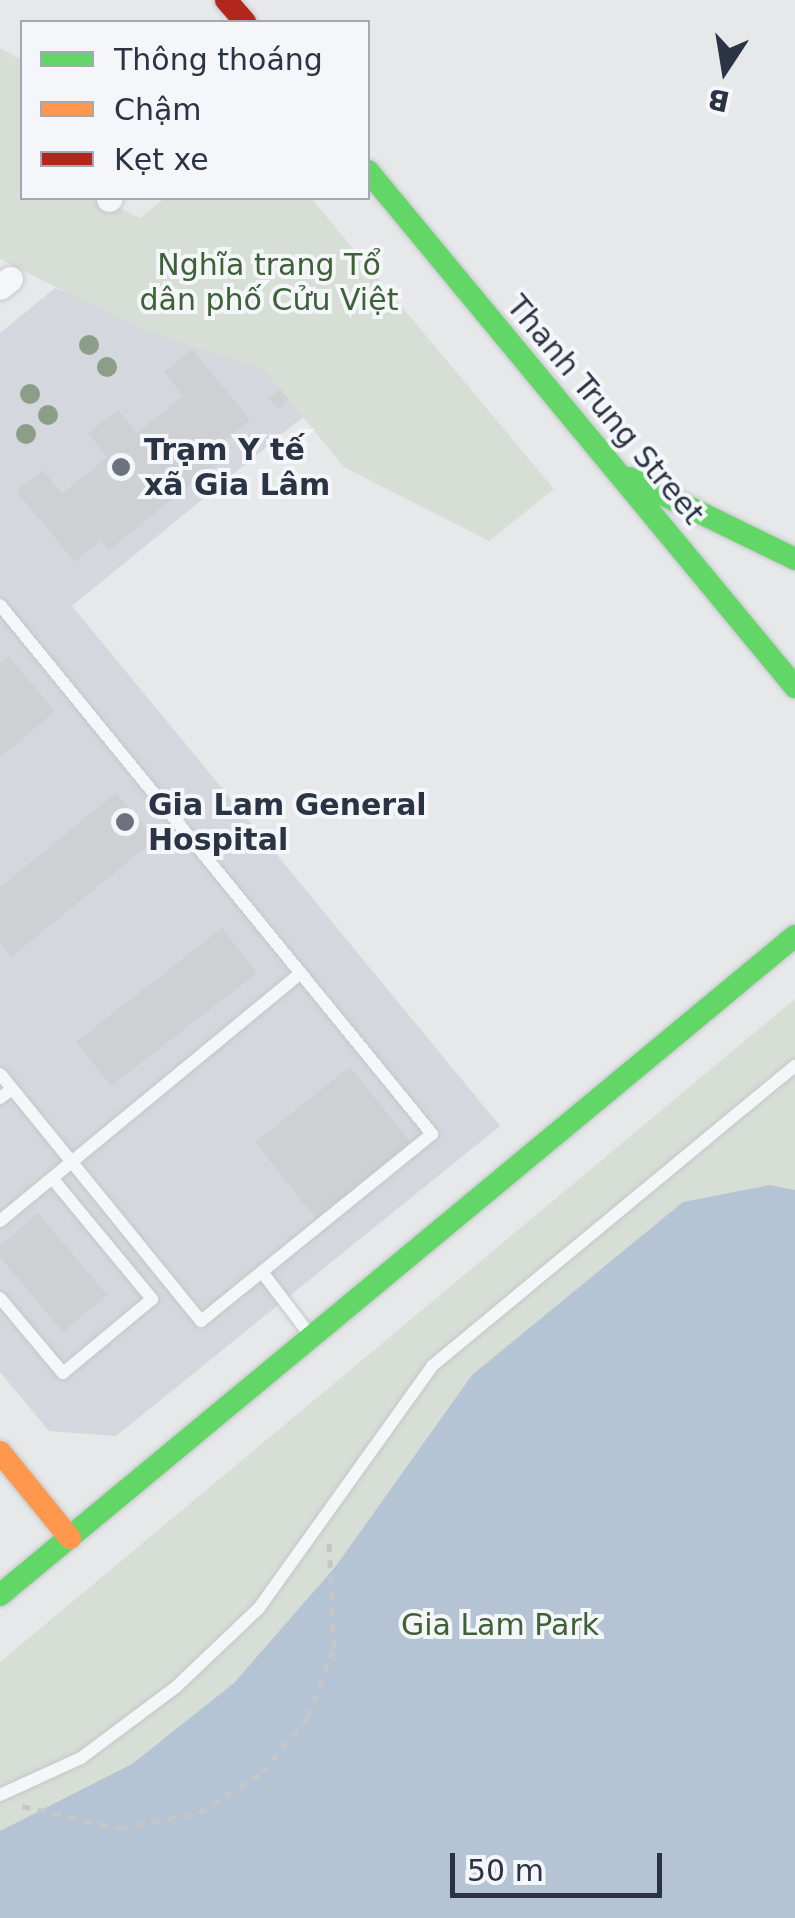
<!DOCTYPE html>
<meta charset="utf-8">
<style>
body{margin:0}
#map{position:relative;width:795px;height:1918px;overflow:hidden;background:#e6e8ea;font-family:"DejaVu Sans",sans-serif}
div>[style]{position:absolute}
.built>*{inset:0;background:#d4d7dd}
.green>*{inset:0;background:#d6ded6}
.water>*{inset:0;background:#b4c4d5}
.building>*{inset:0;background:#ced0d3}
.path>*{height:5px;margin-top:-2.5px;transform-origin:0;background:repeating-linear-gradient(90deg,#c5c6ca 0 8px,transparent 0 16px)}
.roads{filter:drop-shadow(0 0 2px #c4c6c8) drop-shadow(0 0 2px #c4c6c8)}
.lane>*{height:12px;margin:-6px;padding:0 6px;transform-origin:6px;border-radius:6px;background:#f5f6f7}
.street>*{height:25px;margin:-12.5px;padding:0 12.5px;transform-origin:12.5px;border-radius:12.5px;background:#f5f6f7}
.fast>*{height:22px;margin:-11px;padding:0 11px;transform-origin:11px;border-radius:11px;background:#63d668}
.slow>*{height:22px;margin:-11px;padding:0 11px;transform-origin:11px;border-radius:11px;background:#ff974d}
.jam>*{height:22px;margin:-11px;padding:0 11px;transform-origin:11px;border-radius:11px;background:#b3261e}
.trees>*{width:20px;height:20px;margin:-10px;border-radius:50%;background:#8a9e88}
.dots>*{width:28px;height:28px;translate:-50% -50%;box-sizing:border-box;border:5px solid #f4f6f9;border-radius:50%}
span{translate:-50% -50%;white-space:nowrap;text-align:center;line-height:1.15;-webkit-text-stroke:8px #f4f6f9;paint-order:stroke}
.park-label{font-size:30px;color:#3f6138}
.street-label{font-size:30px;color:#2b3445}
.poi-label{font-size:30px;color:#2b3445;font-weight:700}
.left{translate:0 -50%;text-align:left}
.legend{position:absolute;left:20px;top:20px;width:350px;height:180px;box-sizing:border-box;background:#f4f6f9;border:2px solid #a4a8b1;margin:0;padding:12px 18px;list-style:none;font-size:30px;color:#2b3445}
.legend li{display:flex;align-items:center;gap:20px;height:50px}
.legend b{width:50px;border:2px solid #a4a8b1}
.north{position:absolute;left:675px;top:20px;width:100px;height:100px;-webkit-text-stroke:8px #f4f6f9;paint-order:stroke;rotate:192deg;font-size:28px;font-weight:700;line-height:40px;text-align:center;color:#2b3445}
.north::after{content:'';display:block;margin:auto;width:35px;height:45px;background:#2b3445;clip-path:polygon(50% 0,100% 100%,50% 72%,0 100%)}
.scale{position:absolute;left:450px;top:1853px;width:212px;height:45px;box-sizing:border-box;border:5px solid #2b3445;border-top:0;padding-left:12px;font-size:30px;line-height:35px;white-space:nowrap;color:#2b3445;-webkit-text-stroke:8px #f4f6f9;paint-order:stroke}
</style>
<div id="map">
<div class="built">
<div style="clip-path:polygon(55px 288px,265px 370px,303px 417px,72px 606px,500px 1126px,116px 1436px,49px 1431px,0 1372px,0 333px)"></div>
</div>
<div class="green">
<div style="clip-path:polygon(0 48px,22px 60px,22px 198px,98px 198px,140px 218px,165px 198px,311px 198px,554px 489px,489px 541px,344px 467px,264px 370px,140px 329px,0 259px)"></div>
<div style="clip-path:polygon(795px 999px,795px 1918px,0 1918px,0 1662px)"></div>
</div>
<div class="water">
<div style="clip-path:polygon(770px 1185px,795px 1190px,795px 1918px,0 1918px,0 1831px,132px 1764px,234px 1683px,336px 1566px,472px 1375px,683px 1202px)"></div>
</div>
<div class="building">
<div style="clip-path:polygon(192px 349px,250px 420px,222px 442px,230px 452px,109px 550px,101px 540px,75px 562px,16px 491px,43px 470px,62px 494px,107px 457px,88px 433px,118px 410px,137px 433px,183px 396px,164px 372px)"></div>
<div style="clip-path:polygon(280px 389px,288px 399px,278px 409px,269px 398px)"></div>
<div style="clip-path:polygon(8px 656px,55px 711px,0 758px,0 663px)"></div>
<div style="clip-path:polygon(116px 793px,155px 840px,11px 957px,0 944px,0 887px)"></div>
<div style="clip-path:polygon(222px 928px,257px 973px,111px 1086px,76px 1042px)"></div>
<div style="clip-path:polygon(350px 1067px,411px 1143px,316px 1219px,255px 1142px)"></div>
<div style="clip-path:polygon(38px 1213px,107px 1295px,63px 1332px,0 1257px,0 1246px)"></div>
</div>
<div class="path">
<div style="left:22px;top:1806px;width:100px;rotate:12.7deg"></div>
<div style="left:120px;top:1828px;width:80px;rotate:-10.8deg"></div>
<div style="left:199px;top:1813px;width:75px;rotate:-32.4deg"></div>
<div style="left:262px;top:1773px;width:72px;rotate:-50.6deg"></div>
<div style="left:308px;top:1717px;width:75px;rotate:-69.6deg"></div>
<div style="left:334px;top:1647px;width:105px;rotate:-92.7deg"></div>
</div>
<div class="roads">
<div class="lane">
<div style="left:0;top:605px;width:683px;rotate:50.76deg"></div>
<div style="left:432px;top:1134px;width:297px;rotate:141deg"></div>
<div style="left:201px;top:1321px;width:318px;rotate:-129.1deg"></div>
<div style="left:0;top:1098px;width:15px;rotate:-37deg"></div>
<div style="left:0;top:1221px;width:390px;rotate:-39.5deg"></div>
<div style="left:262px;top:1272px;width:79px;rotate:52.7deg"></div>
<div style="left:0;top:1298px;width:98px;rotate:50deg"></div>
<div style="left:63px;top:1373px;width:116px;rotate:-39.7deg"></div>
<div style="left:152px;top:1299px;width:157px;rotate:-129.6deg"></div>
<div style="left:0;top:1795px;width:89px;rotate:-24.6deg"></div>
<div style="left:81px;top:1758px;width:119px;rotate:-36.8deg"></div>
<div style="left:176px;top:1687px;width:115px;rotate:-43.6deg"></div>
<div style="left:259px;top:1608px;width:297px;rotate:-54.4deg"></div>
<div style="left:432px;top:1366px;width:471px;rotate:-39.6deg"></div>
</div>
<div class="street">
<div style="left:109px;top:199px;width:1px;rotate:-45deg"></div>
<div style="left:0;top:287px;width:13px;rotate:-39deg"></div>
</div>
<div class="fast">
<div style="left:368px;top:171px;width:670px;rotate:50.39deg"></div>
<div style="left:629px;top:478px;width:185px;rotate:26deg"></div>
<div style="left:0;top:1595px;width:1033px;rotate:-39.66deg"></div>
</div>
<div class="slow">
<div style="left:0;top:1452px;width:111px;rotate:50.9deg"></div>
</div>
<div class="jam">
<div style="left:226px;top:0;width:29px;rotate:49deg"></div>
</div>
</div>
<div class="trees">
<div style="left:89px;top:345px"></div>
<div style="left:107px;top:367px"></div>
<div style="left:30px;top:394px"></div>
<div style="left:48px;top:415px"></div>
<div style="left:26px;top:434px"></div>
</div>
<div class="dots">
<div style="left:121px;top:467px;background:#6c737f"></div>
<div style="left:125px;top:822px;background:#6c737f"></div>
</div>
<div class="park-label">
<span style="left:269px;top:282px">Nghĩa trang Tổ<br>dân phố Cửu Việt</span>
<span style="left:500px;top:1625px">Gia Lam Park</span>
</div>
<div class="street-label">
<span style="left:605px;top:410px;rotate:50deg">Thanh Trung Street</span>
</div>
<div class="poi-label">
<span class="left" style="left:144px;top:467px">Trạm Y tế<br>xã Gia Lâm</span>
<span class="left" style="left:148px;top:822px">Gia Lam General<br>Hospital</span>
</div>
<ul class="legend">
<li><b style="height:12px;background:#63d668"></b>Thông thoáng</li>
<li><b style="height:12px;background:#ff974d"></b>Chậm</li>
<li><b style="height:12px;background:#b3261e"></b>Kẹt xe</li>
</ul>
<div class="north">B</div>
<div class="scale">50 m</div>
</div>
